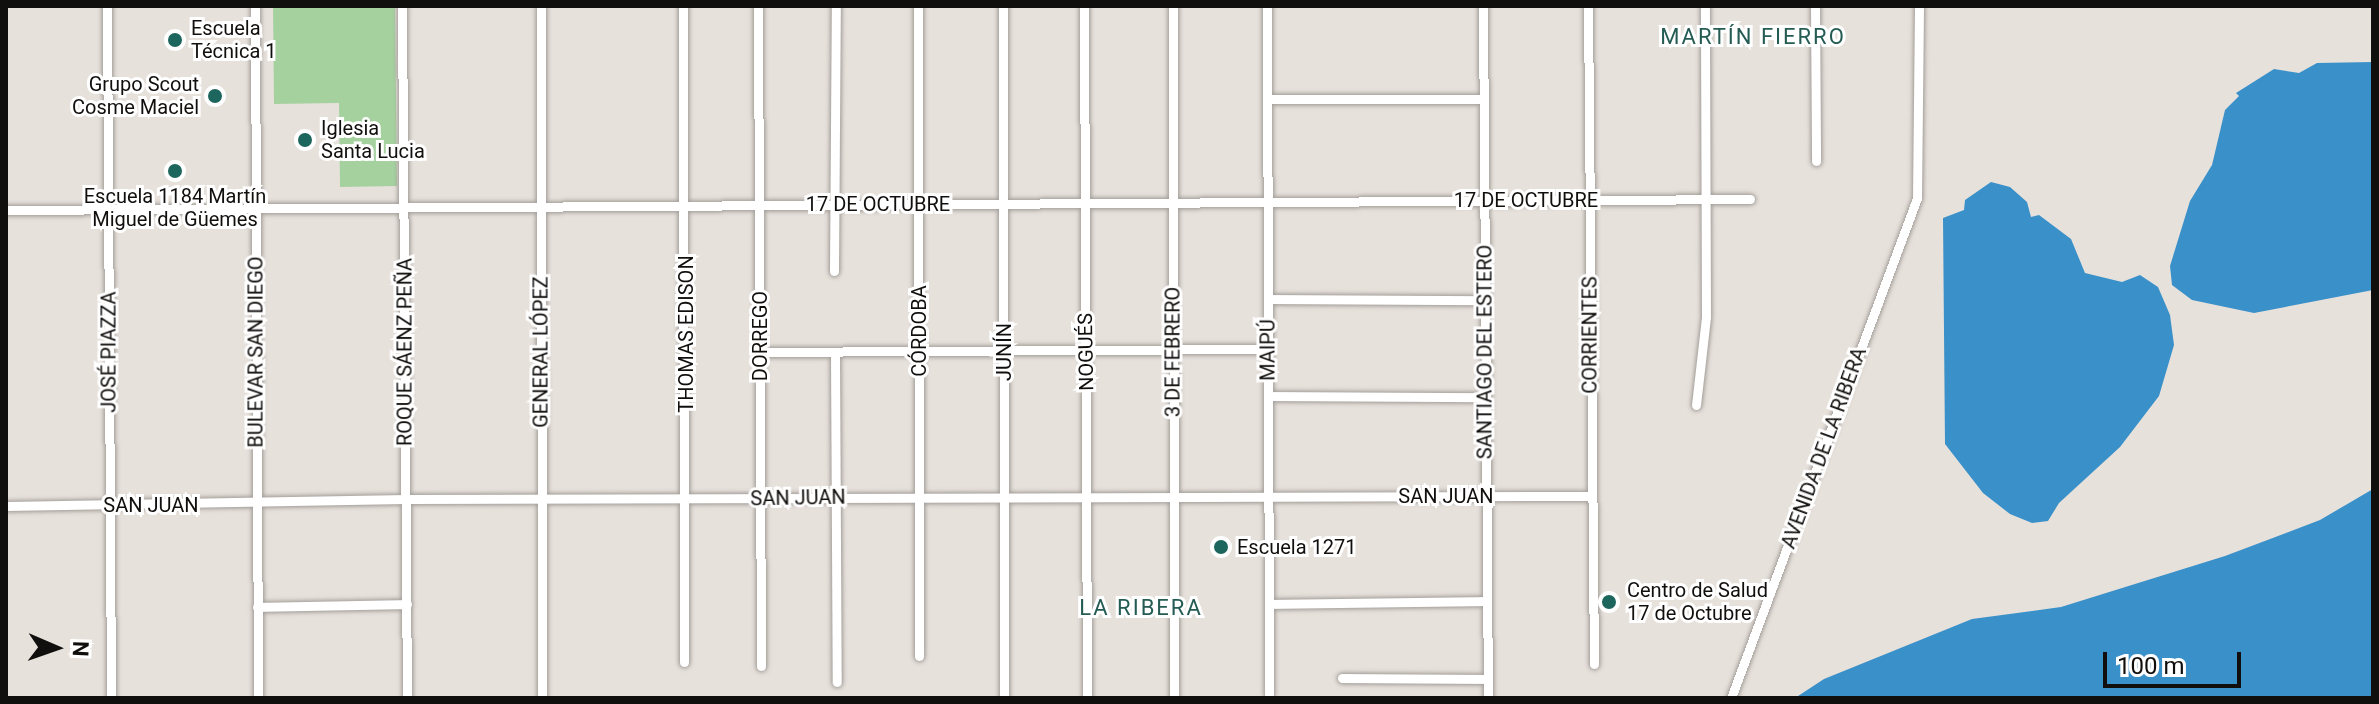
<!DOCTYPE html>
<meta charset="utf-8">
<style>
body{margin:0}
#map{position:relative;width:2379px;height:704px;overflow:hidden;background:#e7e1dc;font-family:Roboto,sans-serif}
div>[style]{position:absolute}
.green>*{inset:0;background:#a5d19f}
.water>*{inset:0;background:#3a90c9}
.roads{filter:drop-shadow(0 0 2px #a39e99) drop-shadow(0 0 2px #a39e99)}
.minor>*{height:9px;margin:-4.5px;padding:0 4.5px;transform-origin:4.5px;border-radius:4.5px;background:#fff}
.dots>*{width:22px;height:22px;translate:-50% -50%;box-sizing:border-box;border:4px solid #fff;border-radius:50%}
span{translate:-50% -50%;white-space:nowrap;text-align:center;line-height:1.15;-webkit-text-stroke:6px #fff;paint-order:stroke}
.poi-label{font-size:20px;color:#110f0e}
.left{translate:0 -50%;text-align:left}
.right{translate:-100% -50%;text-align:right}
.street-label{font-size:20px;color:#110f0e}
.neighbourhood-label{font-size:22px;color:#245c54;letter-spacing:2px}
.frame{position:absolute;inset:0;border:8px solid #110f0e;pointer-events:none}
.north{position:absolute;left:16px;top:608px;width:80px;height:80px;-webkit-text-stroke:6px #fff;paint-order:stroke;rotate:92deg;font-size:22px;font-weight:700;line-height:32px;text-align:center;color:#110f0e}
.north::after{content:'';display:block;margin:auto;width:28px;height:36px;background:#110f0e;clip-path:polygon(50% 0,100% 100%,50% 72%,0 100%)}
.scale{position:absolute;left:2103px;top:652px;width:138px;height:36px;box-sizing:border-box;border:4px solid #110f0e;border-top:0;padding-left:10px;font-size:24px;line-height:28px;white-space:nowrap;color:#110f0e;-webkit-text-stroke:6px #fff;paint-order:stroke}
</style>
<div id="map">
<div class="green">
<div style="clip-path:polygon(273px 6px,395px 6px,397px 186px,340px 187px,339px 103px,274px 104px)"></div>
</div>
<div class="water">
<div style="clip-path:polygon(2373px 62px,2373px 290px,2254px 313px,2192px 300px,2172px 285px,2170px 266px,2190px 201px,2212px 165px,2225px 110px,2239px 96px,2236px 93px,2274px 69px,2299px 73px,2317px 63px)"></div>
<div style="clip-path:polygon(1991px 182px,2010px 187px,2027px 202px,2031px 217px,2039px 215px,2071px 239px,2085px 273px,2122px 282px,2140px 275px,2158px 287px,2170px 315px,2174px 345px,2159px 396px,2120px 447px,2059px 503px,2048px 521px,2032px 523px,2010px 514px,1983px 493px,1945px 444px,1943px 218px,1964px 210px,1965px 200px)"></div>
<div style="clip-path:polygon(2373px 489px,2373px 698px,1795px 698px,1824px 679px,1972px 619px,2061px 607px,2225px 556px,2320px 520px)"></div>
</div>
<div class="roads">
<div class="minor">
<div style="left:107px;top:6px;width:692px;rotate:89.67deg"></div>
<div style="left:255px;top:6px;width:692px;rotate:89.75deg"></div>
<div style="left:402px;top:6px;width:692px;rotate:89.59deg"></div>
<div style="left:541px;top:6px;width:692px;rotate:89.92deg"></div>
<div style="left:683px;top:6px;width:656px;rotate:89.91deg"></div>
<div style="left:758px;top:6px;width:660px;rotate:89.74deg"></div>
<div style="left:918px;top:6px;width:650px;rotate:89.91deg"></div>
<div style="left:1003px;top:6px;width:692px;rotate:89.92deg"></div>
<div style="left:1084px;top:6px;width:692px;rotate:89.75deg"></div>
<div style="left:1173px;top:6px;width:692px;rotate:89.92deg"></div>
<div style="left:1267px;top:6px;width:688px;rotate:89.83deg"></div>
<div style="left:1483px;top:6px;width:692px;rotate:89.59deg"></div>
<div style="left:1588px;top:6px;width:658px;rotate:89.48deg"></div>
<div style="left:1815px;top:6px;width:155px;rotate:89.6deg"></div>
<div style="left:1267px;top:99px;width:217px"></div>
<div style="left:6px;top:210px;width:1744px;rotate:-0.36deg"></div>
<div style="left:834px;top:271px;width:265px;rotate:-89.6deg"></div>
<div style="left:1268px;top:299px;width:217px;rotate:0.3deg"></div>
<div style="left:760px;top:352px;width:508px;rotate:-0.34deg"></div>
<div style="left:835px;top:352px;width:330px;rotate:89.7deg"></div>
<div style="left:1268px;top:396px;width:217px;rotate:0.3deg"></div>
<div style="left:1696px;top:405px;width:89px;rotate:-83.5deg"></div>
<div style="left:1706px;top:317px;width:311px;rotate:-90.2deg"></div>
<div style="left:6px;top:506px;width:400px;rotate:-1deg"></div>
<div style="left:406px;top:499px;width:1185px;rotate:-0.15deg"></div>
<div style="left:1269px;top:604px;width:218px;rotate:-0.8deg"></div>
<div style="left:257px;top:607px;width:150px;rotate:-1.1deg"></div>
<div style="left:1342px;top:678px;width:145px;rotate:0.4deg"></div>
<div style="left:1731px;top:698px;width:533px;rotate:-69.59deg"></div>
<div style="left:1917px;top:198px;width:192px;rotate:-89.4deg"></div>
</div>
</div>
<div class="dots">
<div style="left:175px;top:40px;background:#1d665d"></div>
<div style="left:215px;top:96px;background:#1d665d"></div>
<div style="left:305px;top:140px;background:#1d665d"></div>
<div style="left:175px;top:171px;background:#1d665d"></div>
<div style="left:1221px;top:547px;background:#1d665d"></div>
<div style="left:1609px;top:602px;background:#1d665d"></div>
</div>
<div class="poi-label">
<span class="left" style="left:191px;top:40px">Escuela<br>Técnica 1</span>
<span class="right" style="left:199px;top:96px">Grupo Scout<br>Cosme Maciel</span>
<span class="left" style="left:321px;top:140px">Iglesia<br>Santa Lucia</span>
<span style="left:175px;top:208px">Escuela 1184 Martín<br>Miguel de Güemes</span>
<span class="left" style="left:1237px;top:547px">Escuela 1271</span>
<span class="left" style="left:1627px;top:602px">Centro de Salud<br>17 de Octubre</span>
</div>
<div class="street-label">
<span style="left:1526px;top:200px">17 DE OCTUBRE</span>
<span style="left:878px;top:204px">17 DE OCTUBRE</span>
<span style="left:919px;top:331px;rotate:-90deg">CÓRDOBA</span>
<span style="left:686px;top:334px;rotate:-90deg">THOMAS EDISON</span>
<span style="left:1590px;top:335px;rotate:-90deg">CORRIENTES</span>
<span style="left:760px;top:336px;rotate:-90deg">DORREGO</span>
<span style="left:1268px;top:350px;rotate:-90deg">MAIPÚ</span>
<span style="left:109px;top:352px;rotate:-90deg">JOSÉ PIAZZA</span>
<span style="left:256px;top:352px;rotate:-90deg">BULEVAR SAN DIEGO</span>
<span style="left:405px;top:352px;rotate:-90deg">ROQUE SÁENZ PEÑA</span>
<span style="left:541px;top:352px;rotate:-90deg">GENERAL LÓPEZ</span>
<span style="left:1004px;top:352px;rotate:-90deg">JUNÍN</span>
<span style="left:1086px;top:352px;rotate:-91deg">NOGUÉS</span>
<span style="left:1173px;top:352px;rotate:-90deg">3 DE FEBRERO</span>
<span style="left:1485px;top:352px;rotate:-90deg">SANTIAGO DEL ESTERO</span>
<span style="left:1824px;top:448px;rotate:-70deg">AVENIDA DE LA RIBERA</span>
<span style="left:1446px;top:496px">SAN JUAN</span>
<span style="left:798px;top:498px;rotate:-1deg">SAN JUAN</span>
<span style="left:151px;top:505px">SAN JUAN</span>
</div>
<div class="neighbourhood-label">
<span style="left:1753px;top:37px">MARTÍN FIERRO</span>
<span style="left:1141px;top:608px">LA RIBERA</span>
</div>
<div class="frame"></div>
<div class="north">N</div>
<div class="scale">100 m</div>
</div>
